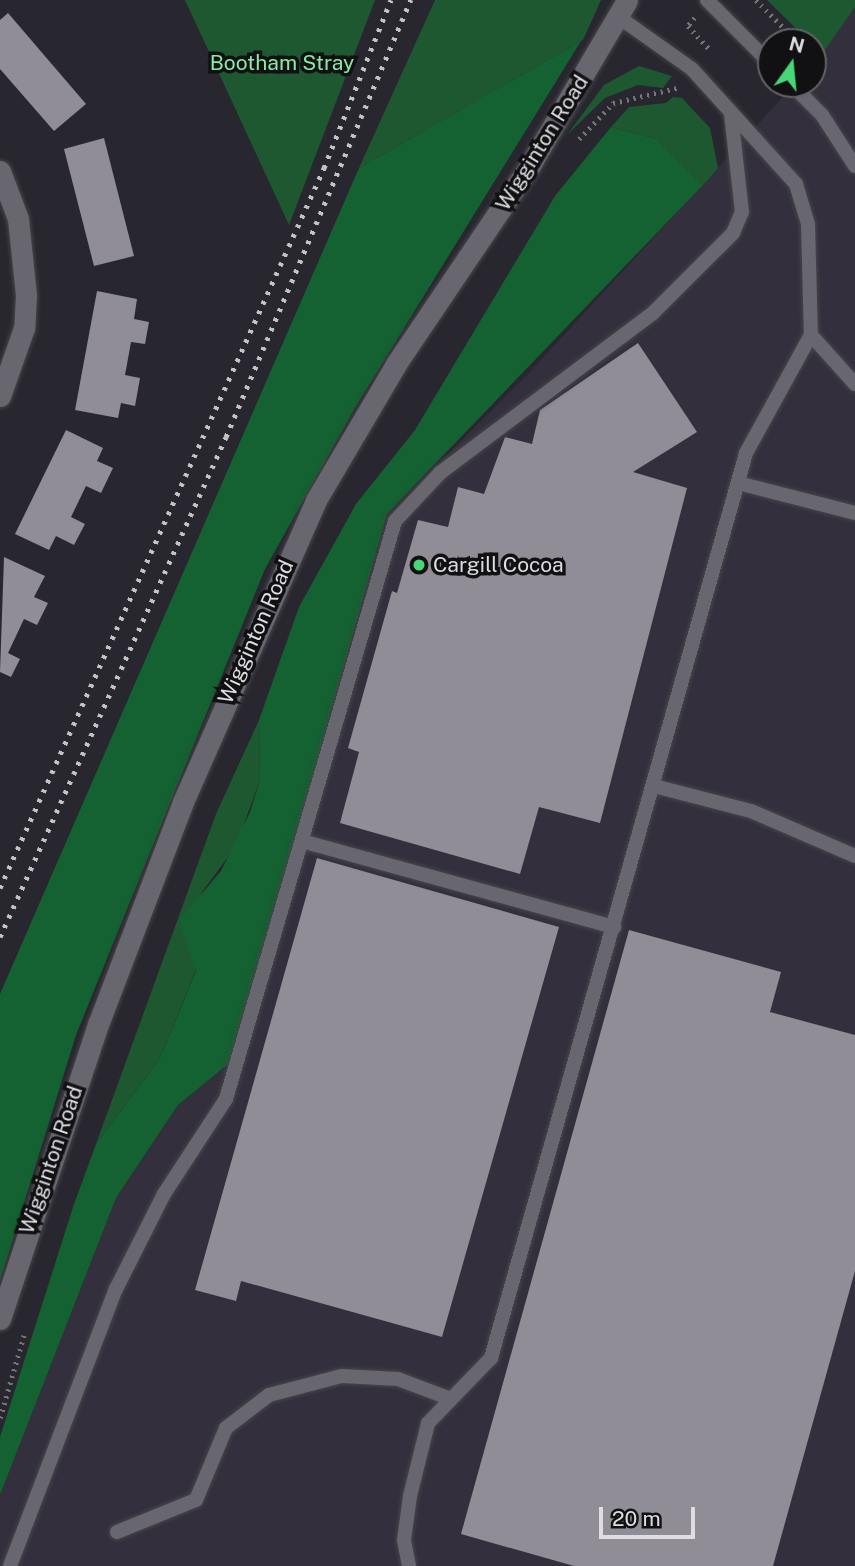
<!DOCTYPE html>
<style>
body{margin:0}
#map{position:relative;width:855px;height:1566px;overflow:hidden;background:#28262e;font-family:"Public Sans",sans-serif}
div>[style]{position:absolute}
.built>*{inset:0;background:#332f3c}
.green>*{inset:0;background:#1e5831}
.forest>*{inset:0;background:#146131}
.building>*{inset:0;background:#908d97}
.path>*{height:4.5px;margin-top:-2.25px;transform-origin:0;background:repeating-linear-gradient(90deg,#77757c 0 2px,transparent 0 7px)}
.roads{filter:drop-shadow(0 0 2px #46454b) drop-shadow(0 0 2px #46454b)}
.lane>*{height:14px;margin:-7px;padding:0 7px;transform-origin:7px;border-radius:7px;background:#68666f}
.street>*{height:21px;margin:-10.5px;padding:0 10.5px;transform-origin:10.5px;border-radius:10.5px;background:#68666f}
.secondary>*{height:21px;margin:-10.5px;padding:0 10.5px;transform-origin:10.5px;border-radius:10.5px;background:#68666f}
.rail>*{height:5px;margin-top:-2.5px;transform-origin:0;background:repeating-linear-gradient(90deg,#c3c2c7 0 3.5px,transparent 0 10.5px)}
.dots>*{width:19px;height:19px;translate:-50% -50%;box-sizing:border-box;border:4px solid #111013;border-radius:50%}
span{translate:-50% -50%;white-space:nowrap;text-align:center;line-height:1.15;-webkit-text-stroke:7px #111013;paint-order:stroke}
.park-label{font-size:21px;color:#88eaa2}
.street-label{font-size:21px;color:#dedde2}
.poi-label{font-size:21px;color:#dedde2}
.left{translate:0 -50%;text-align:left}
.north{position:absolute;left:757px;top:28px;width:70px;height:70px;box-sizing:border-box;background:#111013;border:2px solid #636266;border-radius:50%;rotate:15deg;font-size:19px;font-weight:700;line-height:28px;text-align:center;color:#dedde2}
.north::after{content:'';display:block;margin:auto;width:24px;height:32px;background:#47d779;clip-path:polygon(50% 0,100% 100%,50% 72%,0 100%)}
.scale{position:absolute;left:599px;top:1507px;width:96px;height:32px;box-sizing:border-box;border:4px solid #dedde2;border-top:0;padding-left:9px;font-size:21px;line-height:24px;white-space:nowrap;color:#dedde2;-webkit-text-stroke:5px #111013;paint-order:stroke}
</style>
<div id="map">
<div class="built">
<div style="clip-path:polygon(855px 7px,855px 1566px,0 1566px,0 1495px,116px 1198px,178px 1105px,233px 1060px,387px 514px,529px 373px,795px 84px,813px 84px,813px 64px)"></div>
</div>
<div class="green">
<div style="clip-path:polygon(185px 0,375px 0,289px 225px)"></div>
<div style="clip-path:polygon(435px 0,601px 0,583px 40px,359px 168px)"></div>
<div style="clip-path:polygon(767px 0,855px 0,855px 7px,822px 54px)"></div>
<div style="clip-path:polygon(639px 66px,672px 76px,663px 88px,638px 85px,605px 98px,567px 135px,604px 85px)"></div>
<div style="clip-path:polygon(673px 97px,682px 98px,710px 128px,718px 168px,703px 185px,657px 139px,611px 127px,629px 107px,666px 103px)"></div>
<div style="clip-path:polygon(259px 720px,260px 780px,236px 846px,202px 892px,190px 948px,196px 970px,159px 1060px,96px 1144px,216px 814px)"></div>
</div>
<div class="forest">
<div style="clip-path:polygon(581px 41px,356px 406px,265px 569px,76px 1035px,0 1281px,0 994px,359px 168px)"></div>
<div style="clip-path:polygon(611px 127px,657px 139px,703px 185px,387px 514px,233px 1060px,178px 1105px,116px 1198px,0 1495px,0 1437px,74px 1204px,96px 1144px,159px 1060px,196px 971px,179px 920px,221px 871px,250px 812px,260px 780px,259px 720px,299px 607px,356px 504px,415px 430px,555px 196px)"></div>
</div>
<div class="building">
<div style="clip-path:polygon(8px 13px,86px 104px,54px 131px,0 69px,0 20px)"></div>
<div style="clip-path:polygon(104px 138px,134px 256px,94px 266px,64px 149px)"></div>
<div style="clip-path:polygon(97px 291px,137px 299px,134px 319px,149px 322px,145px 344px,131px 342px,125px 375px,140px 378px,135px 406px,121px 403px,118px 418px,75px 410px)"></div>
<div style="clip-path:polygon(638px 343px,697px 432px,633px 472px,687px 488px,600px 823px,539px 807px,520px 874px,340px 823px,359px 752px,348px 748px,392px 591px,397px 593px,418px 520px,448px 527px,458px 487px,484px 494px,505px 437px,532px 444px,540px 410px)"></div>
<div style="clip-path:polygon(66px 430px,103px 448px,97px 461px,113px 468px,101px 493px,86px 486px,71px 517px,85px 524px,74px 545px,56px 536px,49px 550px,15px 534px)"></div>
<div style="clip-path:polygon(4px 557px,45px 576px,34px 597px,48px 603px,37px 625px,24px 619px,8px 653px,20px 659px,11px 677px,0 672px)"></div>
<div style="clip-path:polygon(317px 858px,559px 927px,442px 1337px,241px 1281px,236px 1301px,195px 1290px)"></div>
<div style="clip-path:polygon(629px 930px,781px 972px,770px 1012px,855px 1035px,855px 1271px,773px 1566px,574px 1566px,461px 1534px)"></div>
</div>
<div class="path">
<div style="left:756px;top:0;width:59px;rotate:45deg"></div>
<div style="left:695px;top:18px;width:11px;rotate:131deg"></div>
<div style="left:688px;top:26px;width:33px;rotate:47deg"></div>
<div style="left:813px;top:58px;width:4px;rotate:45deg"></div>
<div style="left:579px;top:139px;width:50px;rotate:-46.6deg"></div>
<div style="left:613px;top:103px;width:66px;rotate:-13.2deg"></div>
<div style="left:0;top:1418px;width:86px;rotate:-73.9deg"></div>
</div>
<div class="roads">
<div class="lane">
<div style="left:707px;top:0;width:91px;rotate:45deg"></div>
<div style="left:620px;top:18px;width:88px;rotate:35.3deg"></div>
<div style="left:692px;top:69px;width:155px;rotate:47.9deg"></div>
<div style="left:796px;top:184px;width:42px;rotate:73.3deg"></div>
<div style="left:808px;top:224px;width:111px;rotate:88.5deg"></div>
<div style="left:811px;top:335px;width:66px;rotate:48.1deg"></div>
<div style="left:791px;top:84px;width:44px;rotate:45deg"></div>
<div style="left:822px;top:115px;width:61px;rotate:57.1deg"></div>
<div style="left:738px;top:483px;width:121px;rotate:14.4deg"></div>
<div style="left:654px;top:786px;width:100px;rotate:14.5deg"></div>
<div style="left:751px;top:811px;width:113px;rotate:23.4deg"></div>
<div style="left:302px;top:841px;width:324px;rotate:15.4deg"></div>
<div style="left:117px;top:1532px;width:85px;rotate:-22.1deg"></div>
<div style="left:196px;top:1500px;width:78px;rotate:-67.4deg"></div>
<div style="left:226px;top:1428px;width:54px;rotate:-37.5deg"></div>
<div style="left:269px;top:1395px;width:75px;rotate:-14.6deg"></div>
<div style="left:342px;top:1376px;width:56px;rotate:3.1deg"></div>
<div style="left:398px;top:1379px;width:53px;rotate:20.8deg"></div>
<div style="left:10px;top:1566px;width:297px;rotate:-69.1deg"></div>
<div style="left:116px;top:1289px;width:106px;rotate:-63.2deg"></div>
<div style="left:164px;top:1194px;width:113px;rotate:-56.9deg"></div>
<div style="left:226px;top:1099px;width:602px;rotate:-73.7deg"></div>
<div style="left:395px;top:521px;width:66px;rotate:-46.8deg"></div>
<div style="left:440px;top:473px;width:265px;rotate:-36.9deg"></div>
<div style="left:652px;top:314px;width:115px;rotate:-45deg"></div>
<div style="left:733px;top:233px;width:23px;rotate:-67deg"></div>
<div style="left:742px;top:212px;width:99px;rotate:-96.4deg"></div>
<div style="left:409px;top:1566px;width:26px;rotate:-101deg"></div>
<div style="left:404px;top:1540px;width:44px;rotate:-82.2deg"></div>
<div style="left:410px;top:1496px;width:75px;rotate:-76.1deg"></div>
<div style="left:428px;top:1423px;width:91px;rotate:-45.9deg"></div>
<div style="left:491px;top:1358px;width:940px;rotate:-74.26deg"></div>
<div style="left:746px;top:453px;width:135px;rotate:-61.2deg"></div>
</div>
<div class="street">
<div style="left:0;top:171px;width:51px;rotate:69.4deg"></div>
<div style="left:18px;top:219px;width:76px;rotate:84deg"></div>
<div style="left:26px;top:295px;width:33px;rotate:93deg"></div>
<div style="left:24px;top:328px;width:72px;rotate:109.4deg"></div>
</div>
<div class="secondary">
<div style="left:0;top:1319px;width:313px;rotate:-71.6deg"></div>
<div style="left:99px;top:1022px;width:235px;rotate:-69.1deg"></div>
<div style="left:183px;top:802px;width:330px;rotate:-66.2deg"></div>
<div style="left:316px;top:500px;width:158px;rotate:-59.5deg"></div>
<div style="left:396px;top:364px;width:240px;rotate:-56deg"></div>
<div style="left:530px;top:165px;width:191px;rotate:-59.5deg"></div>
</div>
</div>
<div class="rail">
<div style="left:0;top:888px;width:790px;rotate:-65.77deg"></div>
<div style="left:324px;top:168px;width:181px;rotate:-68.3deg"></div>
<div style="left:0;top:937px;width:549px;rotate:-65.68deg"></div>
<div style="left:226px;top:437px;width:475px;rotate:-67.1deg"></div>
</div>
<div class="dots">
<div style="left:419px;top:565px;background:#47d779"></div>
</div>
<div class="park-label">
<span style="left:282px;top:63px">Bootham Stray</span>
</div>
<div class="street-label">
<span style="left:542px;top:143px;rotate:-58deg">Wigginton Road</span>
<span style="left:256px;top:632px;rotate:-66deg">Wigginton Road</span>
<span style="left:51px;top:1160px;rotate:-71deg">Wigginton Road</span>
</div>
<div class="poi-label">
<span class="left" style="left:433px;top:565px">Cargill Cocoa</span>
</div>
<div class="north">N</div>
<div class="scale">20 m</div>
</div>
